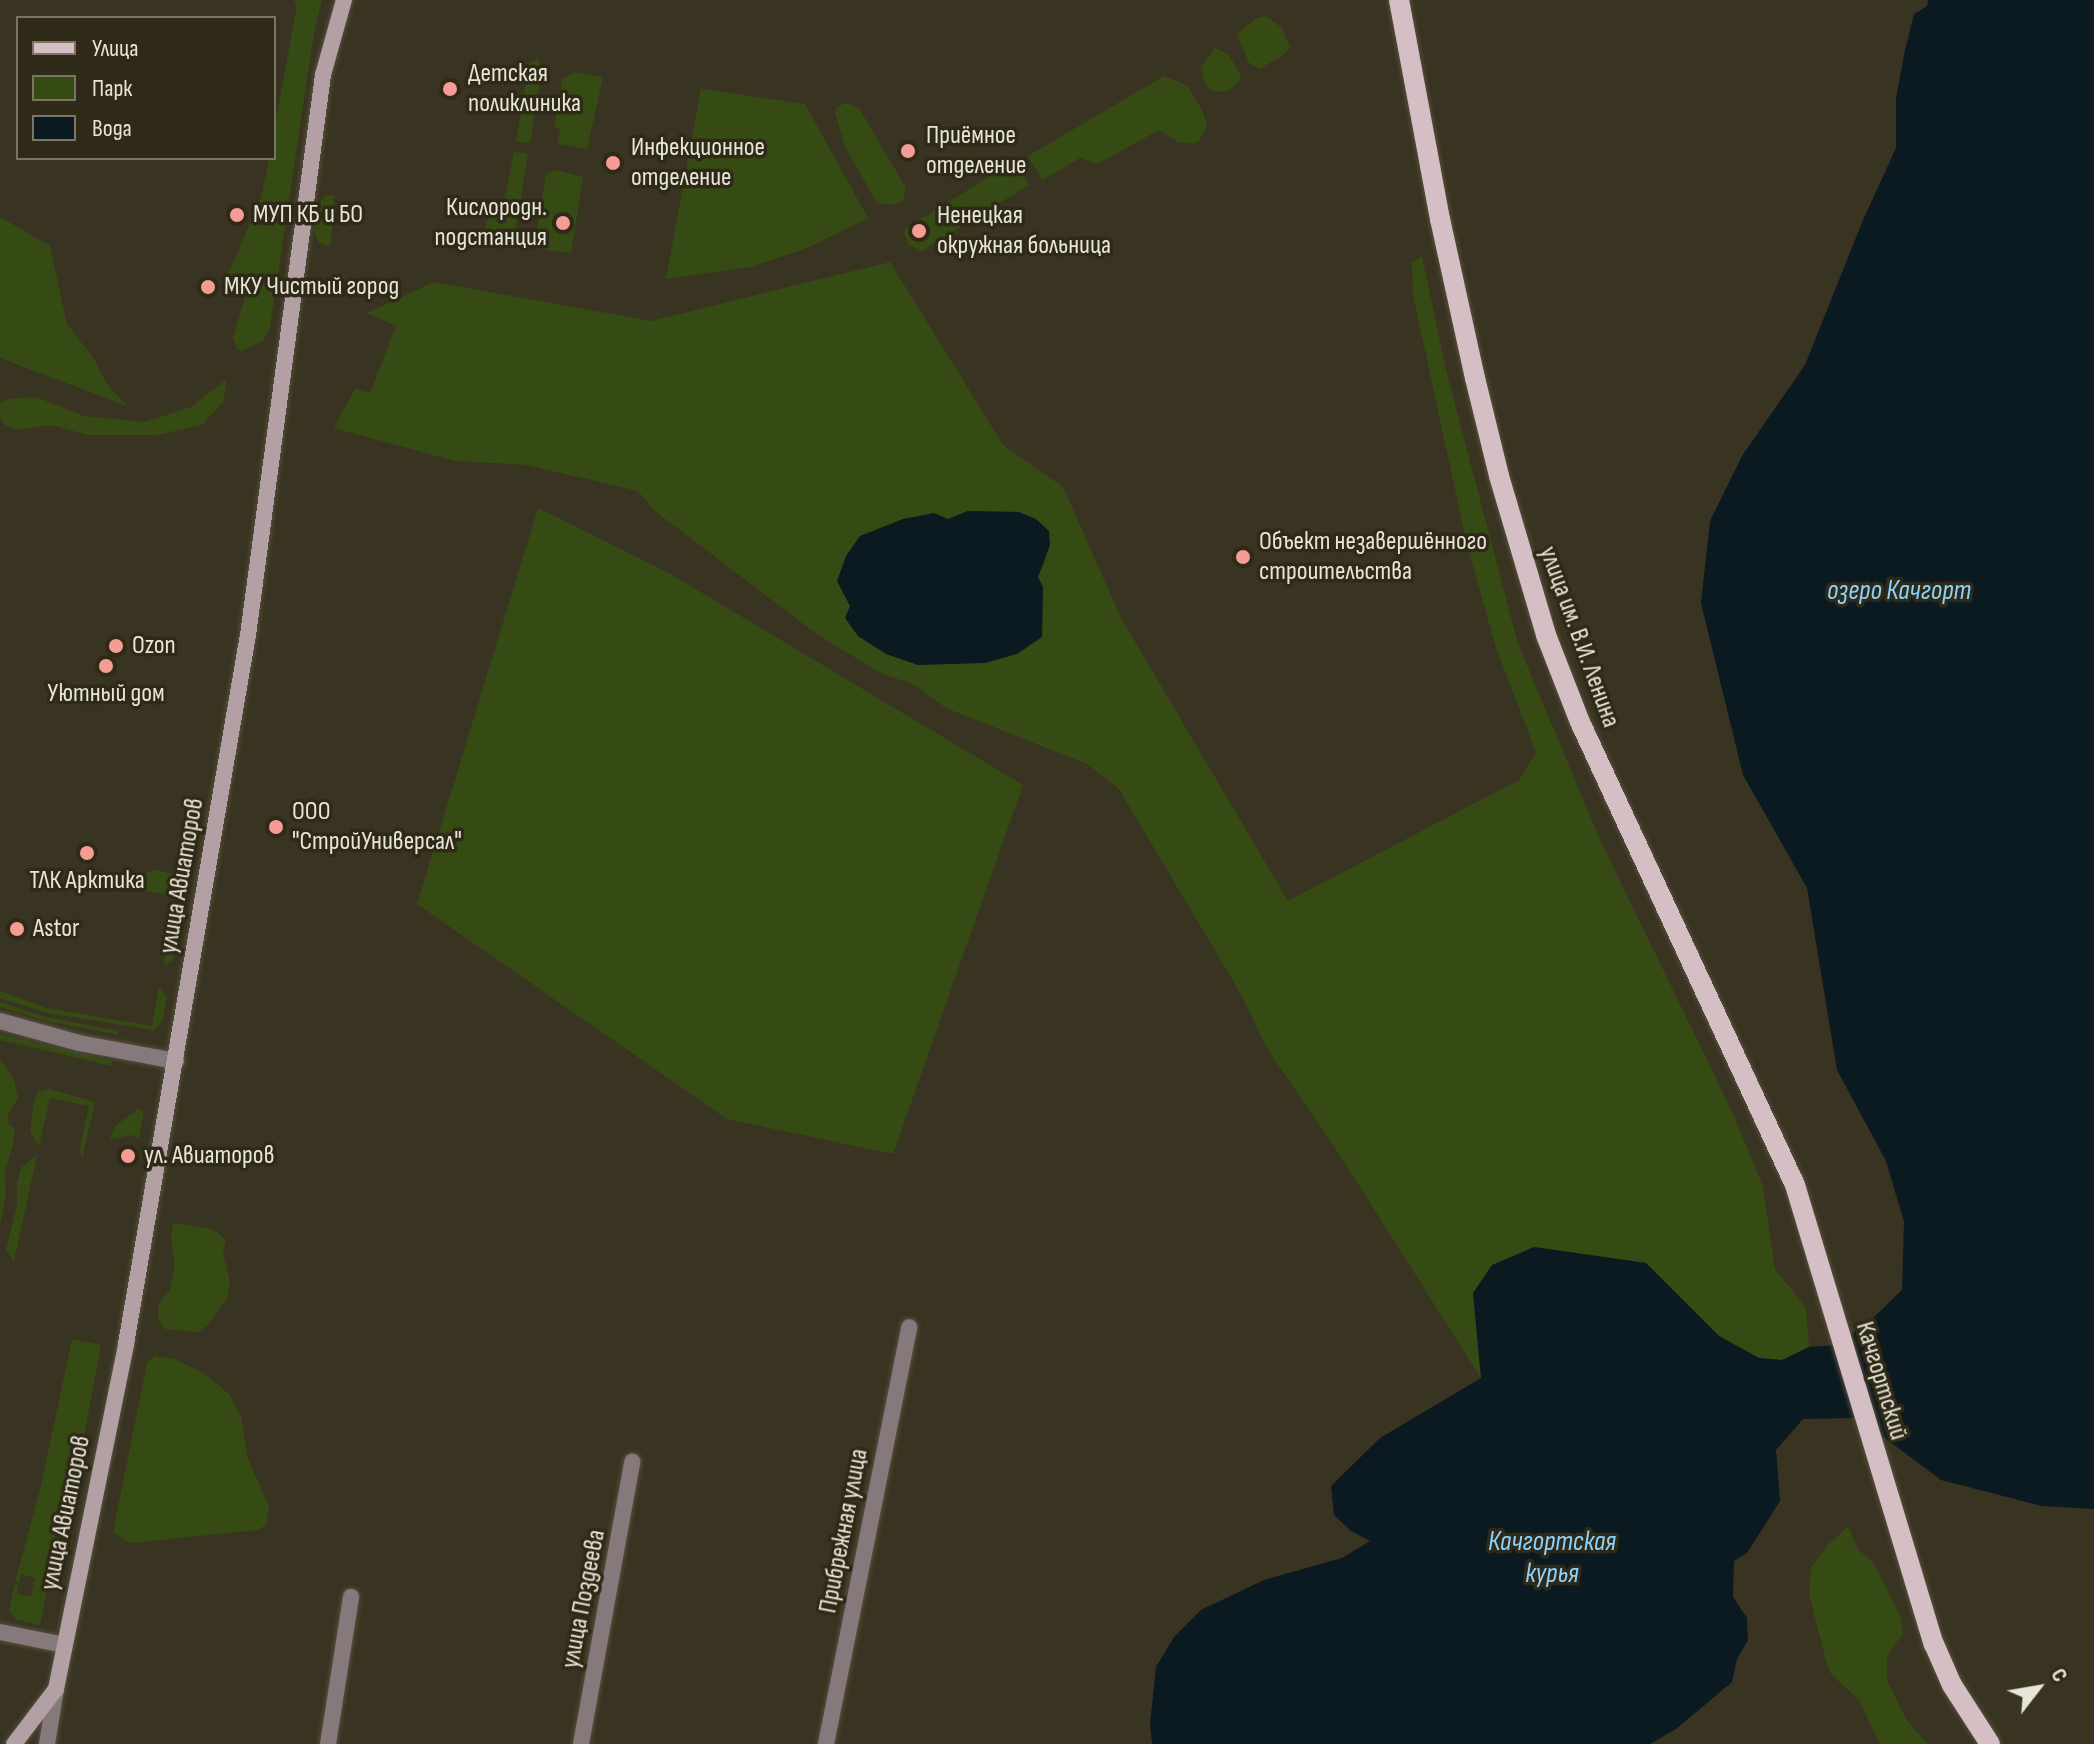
<!DOCTYPE html>
<meta charset="utf-8">
<style>
body{margin:0}
#map{position:relative;width:2094px;height:1744px;overflow:hidden;background:#393421;font-family:"Sofia Sans Condensed",sans-serif}
div>[style]{position:absolute}
.green>*{inset:0;background:#354b13}
.water>*{inset:0;background:#0b1921}
.roads{filter:drop-shadow(0 0 2px #55503e) drop-shadow(0 0 2px #55503e)}
.minor>*{height:16px;margin:-8px;padding:0 8px;transform-origin:8px;border-radius:8px;background:#85797c}
.tertiary>*{height:16px;margin:-8px;padding:0 8px;transform-origin:8px;border-radius:8px;background:#85797c}
.secondary>*{height:16px;margin:-8px;padding:0 8px;transform-origin:8px;border-radius:8px;background:#b2a0a5}
.primary>*{height:20px;margin:-10px;padding:0 10px;transform-origin:10px;border-radius:10px;background:#d5bec4}
.dots>*{width:22px;height:22px;translate:-50% -50%;box-sizing:border-box;border:4px solid #2f2a17;border-radius:50%}
span{translate:-50% -50%;white-space:nowrap;text-align:center;line-height:1.15;-webkit-text-stroke:7px #2f2a17;paint-order:stroke}
.poi-label{font-size:26px;color:#e7e4d8}
.left{translate:0 -50%;text-align:left}
.right{translate:-100% -50%;text-align:right}
.street-label{font-size:26px;color:#e7e4d8}
.water-label{font-size:28px;color:#89d3ff;font-style:italic}
.legend{position:absolute;left:16px;top:16px;width:260px;height:144px;box-sizing:border-box;background:#2f2a17;border:2px solid #797464;margin:0;padding:10px 14px;list-style:none;font-size:24px;color:#e7e4d8}
.legend li{display:flex;align-items:center;gap:16px;height:40px}
.legend b{width:40px;border:2px solid #797464}
.north{position:absolute;left:1998px;top:1648px;width:80px;height:80px;-webkit-text-stroke:6px #2f2a17;paint-order:stroke;rotate:59deg;font-size:22px;font-weight:700;line-height:32px;text-align:center;color:#e7e4d8}
.north::after{content:'';display:block;margin:auto;width:28px;height:36px;background:#e7e4d8;clip-path:polygon(50% 0,100% 100%,50% 72%,0 100%)}
</style>
<div id="map">
<div class="green">
<div style="clip-path:polygon(294px 0,322px 0,314px 33px,270px 327px,263px 341px,242px 351px,237px 349px,233px 338px,248px 288px,226px 279px,261px 198px,269px 158px,274px 158px,274px 130px,297px 6px)"></div>
<div style="clip-path:polygon(1266px 16px,1282px 28px,1290px 47px,1282px 56px,1259px 69px,1249px 63px,1237px 34px,1255px 19px)"></div>
<div style="clip-path:polygon(1215px 48px,1228px 54px,1241px 75px,1238px 83px,1229px 90px,1217px 92px,1209px 89px,1204px 81px,1201px 68px)"></div>
<div style="clip-path:polygon(537px 59px,542px 67px,530px 143px,516px 141px,529px 64px)"></div>
<div style="clip-path:polygon(575px 72px,603px 77px,587px 149px,557px 144px,560px 128px,554px 127px,562px 79px)"></div>
<div style="clip-path:polygon(1164px 76px,1188px 86px,1203px 112px,1207px 126px,1199px 141px,1193px 144px,1178px 142px,1159px 130px,1097px 164px,1080px 158px,1042px 180px,1028px 156px)"></div>
<div style="clip-path:polygon(701px 89px,805px 104px,868px 218px,807px 248px,751px 267px,666px 279px)"></div>
<div style="clip-path:polygon(846px 103px,859px 108px,906px 188px,903px 200px,893px 205px,877px 203px,845px 147px,835px 112px,837px 107px)"></div>
<div style="clip-path:polygon(514px 152px,528px 153px,513px 245px,483px 242px,491px 201px,504px 202px)"></div>
<div style="clip-path:polygon(1015px 161px,1029px 185px,922px 251px,909px 245px,904px 233px,906px 228px)"></div>
<div style="clip-path:polygon(555px 170px,583px 177px,571px 253px,534px 248px,546px 174px)"></div>
<div style="clip-path:polygon(335px 195px,330px 247px,318px 242px,314px 232px,319px 203px,325px 196px)"></div>
<div style="clip-path:polygon(0 217px,50px 246px,67px 324px,94px 359px,106px 383px,127px 406px,0 358px)"></div>
<div style="clip-path:polygon(evenodd,1422px 256px,1446px 370px,1518px 644px,1601px 842px,1731px 1109px,1763px 1187px,1775px 1269px,1806px 1308px,1809px 1347px,1783px 1360px,1759px 1358px,1719px 1336px,1646px 1263px,1534px 1247px,1473px 1293px,1481px 1378px,1334px 1146px,1268px 1050px,1239px 991px,1119px 789px,1087px 764px,946px 708px,913px 684px,882px 674px,851px 655px,818px 635px,655px 511px,638px 491px,527px 465px,455px 461px,334px 428px,355px 389px,370px 393px,396px 326px,367px 313px,434px 282px,651px 321px,890px 262px,1003px 445px,1063px 487px,1121px 618px,1288px 901px,1519px 780px,1536px 752px,1496px 648px,1468px 549px,1413px 295px,1412px 263px,1422px 256px,968px 511px,1019px 512px,1046px 559px,1038px 577px,1043px 587px,1042px 637px,845px 618px,850px 606px,948px 519px,968px 511px)"></div>
<div style="clip-path:polygon(227px 379px,223px 402px,202px 425px,157px 435px,88px 435px,51px 425px,17px 430px,5px 425px,0 417px,0 404px,7px 399px,36px 397px,84px 416px,145px 422px,191px 407px)"></div>
<div style="clip-path:polygon(538px 508px,672px 575px,1023px 785px,893px 1154px,727px 1119px,417px 904px)"></div>
<div style="clip-path:polygon(156px 870px,175px 874px,186px 886px,173px 960px,168px 964px,164px 964px,176px 896px,129px 888px,134px 877px)"></div>
<div style="clip-path:polygon(159px 987px,167px 998px,162px 1022px,154px 1030px,47px 1013px,0 998px,0 991px,46px 1008px,152px 1026px)"></div>
<div style="clip-path:polygon(0 1002px,46px 1017px,118px 1031px,118px 1035px,46px 1021px,0 1007px)"></div>
<div style="clip-path:polygon(0 1034px,112px 1061px,112px 1066px,0 1040px)"></div>
<div style="clip-path:polygon(0 1059px,14px 1079px,18px 1098px,8px 1114px,9px 1125px,14px 1127px,14px 1140px,5px 1172px,6px 1195px,0 1225px)"></div>
<div style="clip-path:polygon(49px 1089px,95px 1102px,82px 1159px,80px 1148px,89px 1106px,50px 1098px,39px 1146px,30px 1132px,34px 1101px,38px 1092px)"></div>
<div style="clip-path:polygon(138px 1109px,144px 1112px,139px 1138px,131px 1135px,110px 1140px,115px 1126px)"></div>
<div style="clip-path:polygon(37px 1155px,14px 1261px,6px 1250px,17px 1206px,17px 1183px,21px 1168px)"></div>
<div style="clip-path:polygon(173px 1223px,213px 1229px,226px 1240px,223px 1254px,230px 1282px,227px 1298px,207px 1326px,197px 1332px,165px 1329px,158px 1320px,158px 1304px,170px 1290px,175px 1264px,171px 1238px)"></div>
<div style="clip-path:polygon(72px 1339px,101px 1345px,59px 1570px,49px 1580px,40px 1625px,16px 1620px,9px 1610px,15px 1584px,18px 1585px,17px 1594px,31px 1596px,35px 1578px,21px 1574px,19px 1583px,15px 1582px,41px 1486px)"></div>
<div style="clip-path:polygon(155px 1356px,174px 1359px,204px 1373px,229px 1394px,241px 1417px,248px 1459px,269px 1507px,266px 1524px,259px 1530px,130px 1543px,113px 1532px,147px 1363px)"></div>
<div style="clip-path:polygon(1848px 1526px,1857px 1548px,1875px 1565px,1900px 1615px,1903px 1634px,1887px 1655px,1887px 1680px,1906px 1719px,1927px 1744px,1880px 1744px,1859px 1700px,1831px 1674px,1826px 1661px,1809px 1594px,1811px 1567px,1827px 1546px)"></div>
</div>
<div class="water">
<div style="clip-path:polygon(1928px 0,2094px 0,2094px 1509px,2042px 1506px,1941px 1480px,1858px 1418px,1803px 1419px,1776px 1450px,1780px 1501px,1747px 1553px,1734px 1561px,1733px 1597px,1747px 1618px,1748px 1640px,1737px 1659px,1732px 1682px,1676px 1729px,1650px 1744px,1152px 1744px,1150px 1724px,1156px 1667px,1174px 1637px,1201px 1610px,1264px 1580px,1342px 1558px,1370px 1541px,1351px 1531px,1334px 1515px,1331px 1486px,1380px 1438px,1481px 1378px,1473px 1293px,1492px 1265px,1534px 1247px,1646px 1263px,1719px 1336px,1759px 1358px,1782px 1360px,1809px 1347px,1837px 1345px,1873px 1318px,1902px 1290px,1904px 1222px,1886px 1161px,1837px 1070px,1807px 888px,1743px 775px,1701px 603px,1710px 521px,1742px 456px,1805px 365px,1863px 220px,1896px 148px,1896px 98px,1905px 50px,1914px 14px,1927px 6px)"></div>
<div style="clip-path:polygon(968px 511px,1019px 512px,1036px 519px,1049px 531px,1050px 545px,1038px 577px,1043px 587px,1042px 637px,1017px 654px,985px 663px,918px 665px,886px 654px,858px 636px,845px 618px,850px 606px,837px 581px,846px 556px,860px 536px,903px 519px,934px 513px,948px 519px)"></div>
</div>
<div class="roads">
<div class="minor">
<div style="left:328px;top:1744px;width:149px;rotate:-81.1deg"></div>
<div style="left:581px;top:1744px;width:287px;rotate:-79.7deg"></div>
<div style="left:826px;top:1744px;width:425px;rotate:-78.7deg"></div>
</div>
<div class="tertiary">
<div style="left:0;top:1021px;width:82px;rotate:15.6deg"></div>
<div style="left:79px;top:1043px;width:99px;rotate:10.5deg"></div>
<div style="left:0;top:1632px;width:65px;rotate:11.5deg"></div>
<div style="left:47px;top:1744px;width:56px;rotate:-80.7deg"></div>
</div>
<div class="secondary">
<div style="left:14px;top:1744px;width:69px;rotate:-52.6deg"></div>
<div style="left:56px;top:1689px;width:352px;rotate:-78.5deg"></div>
<div style="left:126px;top:1344px;width:719px;rotate:-80.24deg"></div>
<div style="left:248px;top:635px;width:565px;rotate:-82.37deg"></div>
<div style="left:323px;top:75px;width:78px;rotate:-74.4deg"></div>
</div>
<div class="primary">
<div style="left:1399px;top:0;width:223px;rotate:79.4deg"></div>
<div style="left:1440px;top:219px;width:163px;rotate:77.6deg"></div>
<div style="left:1475px;top:378px;width:101px;rotate:76.2deg"></div>
<div style="left:1499px;top:476px;width:166px;rotate:73.5deg"></div>
<div style="left:1546px;top:635px;width:93px;rotate:68.7deg"></div>
<div style="left:1580px;top:722px;width:510px;rotate:65.09deg"></div>
<div style="left:1795px;top:1185px;width:480px;rotate:73.2deg"></div>
<div style="left:1934px;top:1644px;width:45px;rotate:66.3deg"></div>
<div style="left:1952px;top:1685px;width:70px;rotate:57.2deg"></div>
</div>
</div>
<div class="dots">
<div style="left:450px;top:89px;background:#f59c94"></div>
<div style="left:908px;top:151px;background:#f59c94"></div>
<div style="left:613px;top:163px;background:#f59c94"></div>
<div style="left:237px;top:215px;background:#f59c94"></div>
<div style="left:563px;top:223px;background:#f59c94"></div>
<div style="left:919px;top:231px;background:#f59c94"></div>
<div style="left:208px;top:287px;background:#f59c94"></div>
<div style="left:1243px;top:557px;background:#f59c94"></div>
<div style="left:116px;top:646px;background:#f59c94"></div>
<div style="left:106px;top:666px;background:#f59c94"></div>
<div style="left:276px;top:827px;background:#f59c94"></div>
<div style="left:87px;top:853px;background:#f59c94"></div>
<div style="left:17px;top:929px;background:#f59c94"></div>
<div style="left:128px;top:1156px;background:#f59c94"></div>
</div>
<div class="poi-label">
<span class="left" style="left:468px;top:89px">Детская<br>поликлиника</span>
<span class="left" style="left:926px;top:151px">Приёмное<br>отделение</span>
<span class="left" style="left:631px;top:163px">Инфекционное<br>отделение</span>
<span class="right" style="left:547px;top:223px">Кислородн.<br>подстанция</span>
<span class="left" style="left:253px;top:215px">МУП КБ и БО</span>
<span class="left" style="left:937px;top:231px">Ненецкая<br>окружная больница</span>
<span class="left" style="left:224px;top:287px">МКУ Чистый город</span>
<span class="left" style="left:1259px;top:557px">Объект незавершённого<br>строительства</span>
<span class="left" style="left:132px;top:646px">Ozon</span>
<span style="left:106px;top:694px">Уютный дом</span>
<span class="left" style="left:292px;top:827px">ООО<br>"СтройУниверсал"</span>
<span style="left:87px;top:881px">ТЛК Арктика</span>
<span class="left" style="left:33px;top:929px">Astor</span>
<span class="left" style="left:144px;top:1156px">ул. Авиаторов</span>
</div>
<div class="street-label">
<span style="left:1579px;top:637px;rotate:70deg">улица им. В.И. Ленина</span>
<span style="left:182px;top:876px;rotate:-80deg">улица Авиаторов</span>
<span style="left:1881px;top:1381px;rotate:73deg">Качгортский</span>
<span style="left:66px;top:1513px;rotate:-78deg">улица Авиаторов</span>
<span style="left:844px;top:1531px;rotate:-79deg">Прибрежная улица</span>
<span style="left:584px;top:1599px;rotate:-79deg">улица Поздеева</span>
</div>
<div class="water-label">
<span style="left:1899px;top:591px">озеро Качгорт</span>
<span style="left:1552px;top:1558px">Качгортская<br>курья</span>
</div>
<ul class="legend">
<li><b style="height:10px;background:#d5bec4"></b>Улица</li>
<li><b style="height:22px;background:#354b13"></b>Парк</li>
<li><b style="height:22px;background:#0b1921"></b>Вода</li>
</ul>
<div class="north">С</div>
</div>
